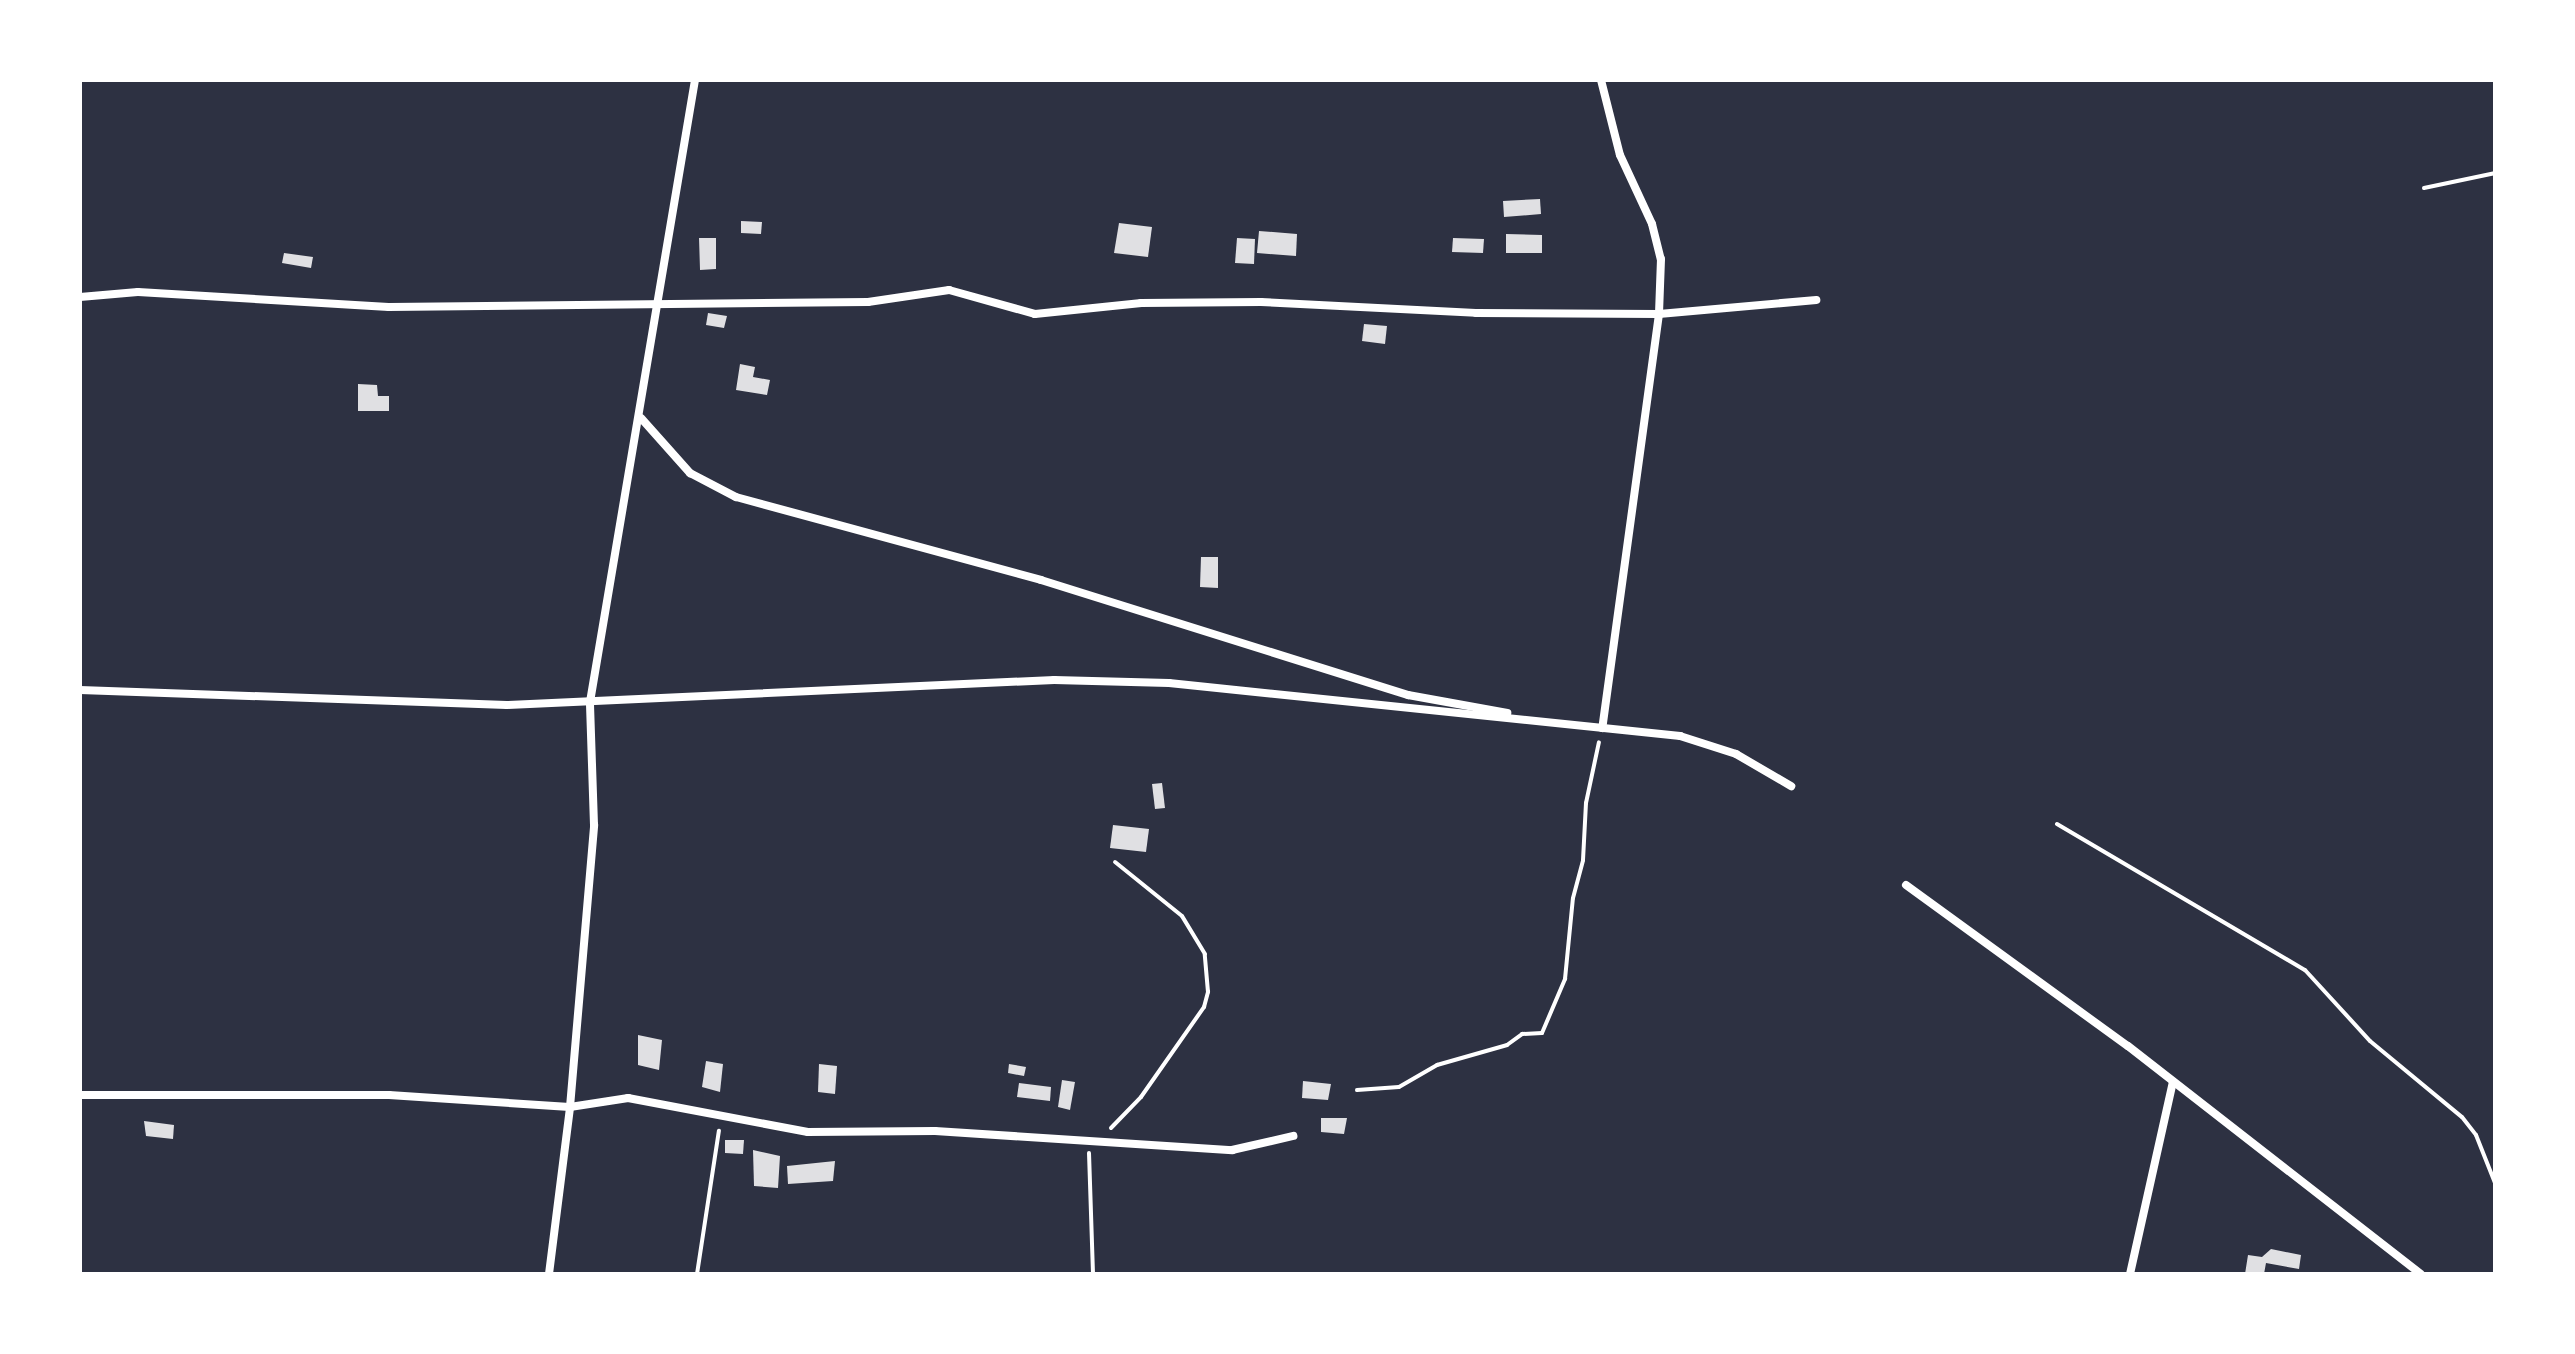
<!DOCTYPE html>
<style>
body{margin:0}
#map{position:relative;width:2575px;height:1354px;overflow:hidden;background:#2d3142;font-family:"Open Sans",sans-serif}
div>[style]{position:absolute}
.building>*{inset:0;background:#e0e0e3}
.path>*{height:4px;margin:-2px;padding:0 2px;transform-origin:2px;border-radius:2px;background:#fff}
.minor>*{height:8px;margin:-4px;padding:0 4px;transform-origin:4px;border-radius:4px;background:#fff}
span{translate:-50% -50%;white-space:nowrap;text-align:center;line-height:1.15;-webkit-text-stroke:6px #fff;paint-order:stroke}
.frame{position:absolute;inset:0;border:82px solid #fff;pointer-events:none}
</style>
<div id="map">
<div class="building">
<div style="clip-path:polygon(1540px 199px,1541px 214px,1504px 217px,1503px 201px)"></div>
<div style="clip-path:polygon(741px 221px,762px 222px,761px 234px,741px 233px)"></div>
<div style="clip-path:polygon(1119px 223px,1152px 227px,1148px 257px,1114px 253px)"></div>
<div style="clip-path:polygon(1259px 231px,1297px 234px,1296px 256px,1257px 253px)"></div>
<div style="clip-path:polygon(1506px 234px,1542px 235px,1542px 253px,1506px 253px)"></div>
<div style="clip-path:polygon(699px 238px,716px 238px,716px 269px,700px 270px)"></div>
<div style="clip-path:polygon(1237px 238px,1255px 239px,1254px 264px,1235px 263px)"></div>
<div style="clip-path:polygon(1453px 238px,1484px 239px,1483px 253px,1452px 252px)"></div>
<div style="clip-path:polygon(284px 253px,313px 257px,311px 268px,282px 263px)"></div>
<div style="clip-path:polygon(708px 313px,727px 316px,724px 328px,706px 325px)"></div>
<div style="clip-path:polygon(1364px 324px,1387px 326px,1385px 344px,1362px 341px)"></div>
<div style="clip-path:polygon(740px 364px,755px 367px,753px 377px,770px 380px,767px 395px,736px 390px)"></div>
<div style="clip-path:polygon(358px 384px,377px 385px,378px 396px,389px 396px,389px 411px,358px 411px)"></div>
<div style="clip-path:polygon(1201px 557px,1218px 557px,1218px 588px,1200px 587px)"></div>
<div style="clip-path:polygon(1162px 783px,1165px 808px,1155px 809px,1152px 784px)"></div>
<div style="clip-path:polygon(1113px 825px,1149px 829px,1146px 852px,1110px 848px)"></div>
<div style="clip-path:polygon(638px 1035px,662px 1040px,659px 1070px,638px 1065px)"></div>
<div style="clip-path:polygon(706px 1061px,723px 1064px,720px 1092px,702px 1087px)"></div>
<div style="clip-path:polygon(819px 1064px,837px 1066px,835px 1094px,818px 1092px)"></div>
<div style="clip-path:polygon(1009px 1064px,1026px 1067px,1024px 1076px,1008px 1073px)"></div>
<div style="clip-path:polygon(1062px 1080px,1075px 1082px,1070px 1110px,1058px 1107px)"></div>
<div style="clip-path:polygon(1303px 1081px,1331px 1084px,1328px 1100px,1302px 1098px)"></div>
<div style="clip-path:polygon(1019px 1083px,1051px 1087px,1050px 1101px,1017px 1097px)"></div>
<div style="clip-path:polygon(1321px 1118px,1347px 1118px,1344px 1134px,1321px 1132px)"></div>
<div style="clip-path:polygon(144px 1121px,174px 1125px,173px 1139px,146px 1136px)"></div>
<div style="clip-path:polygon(725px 1140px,744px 1140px,743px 1154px,725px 1153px)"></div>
<div style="clip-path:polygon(753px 1150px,780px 1156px,778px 1188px,754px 1186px)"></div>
<div style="clip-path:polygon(835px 1161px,833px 1181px,788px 1184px,787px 1166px)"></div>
<div style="clip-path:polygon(2271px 1249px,2301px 1255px,2299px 1269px,2266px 1263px,2264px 1274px,2245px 1274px,2248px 1255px,2262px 1257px)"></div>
</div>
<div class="path">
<div style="left:2424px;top:188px;width:73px;rotate:-11.9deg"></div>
<div style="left:2057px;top:824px;width:288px;rotate:30.5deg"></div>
<div style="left:2305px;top:970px;width:96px;rotate:47.5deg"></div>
<div style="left:2370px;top:1041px;width:119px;rotate:39.6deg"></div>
<div style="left:2462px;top:1117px;width:23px;rotate:52deg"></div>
<div style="left:2476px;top:1135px;width:52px;rotate:68.4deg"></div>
<div style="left:1357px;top:1090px;width:42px;rotate:-4.1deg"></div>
<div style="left:1399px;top:1087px;width:44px;rotate:-30.1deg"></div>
<div style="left:1437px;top:1065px;width:73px;rotate:-15.9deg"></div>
<div style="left:1507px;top:1045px;width:19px;rotate:-36deg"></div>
<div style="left:1522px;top:1034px;width:20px;rotate:-3deg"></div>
<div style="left:1542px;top:1033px;width:59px;rotate:-66.9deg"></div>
<div style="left:1565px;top:979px;width:81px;rotate:-84.4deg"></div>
<div style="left:1573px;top:898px;width:39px;rotate:-75deg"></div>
<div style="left:1583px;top:860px;width:57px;rotate:-87deg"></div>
<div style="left:1586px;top:803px;width:62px;rotate:-78deg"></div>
<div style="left:1111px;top:1128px;width:43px;rotate:-45.9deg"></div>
<div style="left:1141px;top:1097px;width:110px;rotate:-55deg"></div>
<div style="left:1204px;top:1007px;width:16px;rotate:-75deg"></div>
<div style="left:1208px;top:992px;width:38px;rotate:-95deg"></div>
<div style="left:1205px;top:954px;width:44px;rotate:-121.2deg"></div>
<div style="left:1182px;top:916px;width:86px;rotate:-141.1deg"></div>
<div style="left:1089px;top:1153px;width:121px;rotate:88.1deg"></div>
<div style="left:697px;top:1274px;width:145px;rotate:-81.3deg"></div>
</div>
<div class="minor">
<div style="left:1601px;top:80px;width:77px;rotate:75.8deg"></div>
<div style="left:1620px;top:155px;width:76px;rotate:65.1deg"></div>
<div style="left:1652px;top:224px;width:36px;rotate:76deg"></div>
<div style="left:1661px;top:259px;width:55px;rotate:92.1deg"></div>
<div style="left:1659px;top:314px;width:418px;rotate:97.8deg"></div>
<div style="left:80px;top:297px;width:58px;rotate:-4.9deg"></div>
<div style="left:138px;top:292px;width:251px;rotate:3.4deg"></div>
<div style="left:389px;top:307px;width:479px;rotate:-0.6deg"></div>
<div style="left:868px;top:302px;width:82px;rotate:-8.4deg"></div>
<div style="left:949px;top:290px;width:89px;rotate:15.6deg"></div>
<div style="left:1035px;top:314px;width:107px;rotate:-5.9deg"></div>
<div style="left:1141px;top:303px;width:120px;rotate:-0.5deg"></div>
<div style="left:1261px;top:302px;width:215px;rotate:2.9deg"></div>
<div style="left:1476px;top:313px;width:183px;rotate:0.3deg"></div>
<div style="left:1659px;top:314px;width:158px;rotate:-5.1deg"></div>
<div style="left:641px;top:418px;width:74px;rotate:48.3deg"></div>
<div style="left:690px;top:473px;width:52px;rotate:27.6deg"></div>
<div style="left:736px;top:497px;width:316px;rotate:15.2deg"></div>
<div style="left:1041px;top:580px;width:385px;rotate:17.4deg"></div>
<div style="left:1408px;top:695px;width:101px;rotate:10.3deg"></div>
<div style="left:80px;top:690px;width:427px;rotate:2deg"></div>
<div style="left:507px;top:705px;width:548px;rotate:-2.62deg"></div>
<div style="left:1054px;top:680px;width:115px;rotate:1.5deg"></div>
<div style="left:1169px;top:683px;width:514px;rotate:5.92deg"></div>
<div style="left:1680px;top:736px;width:59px;rotate:17.8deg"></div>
<div style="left:1736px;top:754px;width:64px;rotate:30.2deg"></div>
<div style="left:1906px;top:885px;width:274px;rotate:36deg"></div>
<div style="left:2128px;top:1046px;width:371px;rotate:37.9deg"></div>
<div style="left:80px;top:1095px;width:309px"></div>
<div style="left:389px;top:1095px;width:181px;rotate:3.8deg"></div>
<div style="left:570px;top:1107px;width:59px;rotate:-8.8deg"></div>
<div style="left:628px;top:1098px;width:183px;rotate:10.7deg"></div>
<div style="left:808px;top:1132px;width:127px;rotate:-0.5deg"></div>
<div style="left:935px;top:1131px;width:298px;rotate:3.7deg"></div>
<div style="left:1232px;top:1150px;width:63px;rotate:-12.9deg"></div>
<div style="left:549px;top:1274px;width:168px;rotate:-82.8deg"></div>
<div style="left:570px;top:1107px;width:283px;rotate:-85.1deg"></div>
<div style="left:594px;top:825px;width:123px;rotate:-91.9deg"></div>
<div style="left:590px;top:702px;width:631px;rotate:-80.42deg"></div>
<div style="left:2130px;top:1274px;width:197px;rotate:-77.4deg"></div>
</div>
<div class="frame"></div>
</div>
